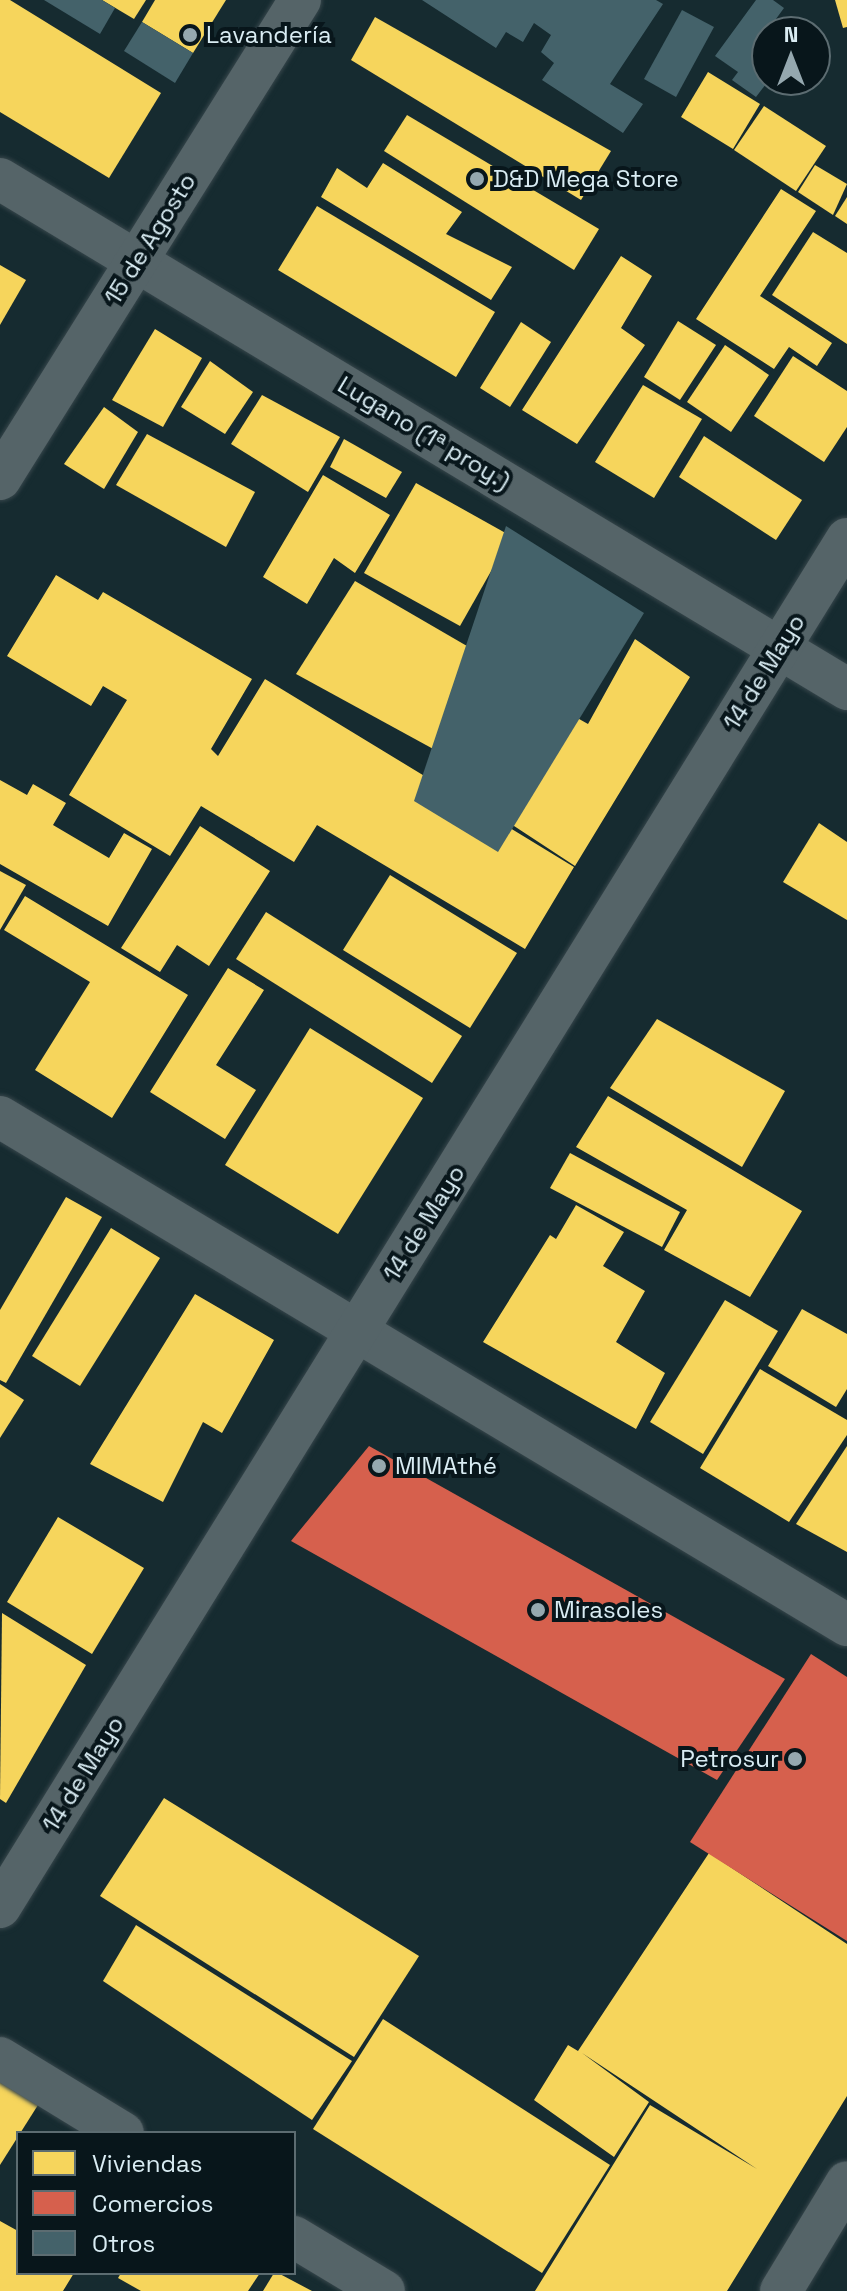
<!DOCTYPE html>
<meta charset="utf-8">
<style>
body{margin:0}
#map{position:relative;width:847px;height:2291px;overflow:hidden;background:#162b30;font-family:"Space Grotesk",sans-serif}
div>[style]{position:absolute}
.homes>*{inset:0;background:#f6d55c}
.shops>*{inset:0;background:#d6604d}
.building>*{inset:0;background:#44626a}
.roads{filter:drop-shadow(0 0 2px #37464b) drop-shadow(0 0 2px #37464b)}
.minor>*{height:42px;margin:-21px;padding:0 21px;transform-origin:21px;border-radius:21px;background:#556468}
.dots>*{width:22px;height:22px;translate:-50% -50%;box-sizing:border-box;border:4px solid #08161b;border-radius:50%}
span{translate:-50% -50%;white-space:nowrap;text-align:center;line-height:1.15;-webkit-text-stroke:8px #08161b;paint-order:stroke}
.poi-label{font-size:24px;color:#d9ecf3}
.left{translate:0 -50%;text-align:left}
.right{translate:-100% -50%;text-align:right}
.street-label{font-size:24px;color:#d9ecf3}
.legend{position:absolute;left:16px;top:2131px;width:280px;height:144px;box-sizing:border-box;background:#08161b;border:2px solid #5c6c71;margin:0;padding:10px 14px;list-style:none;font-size:24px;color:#d9ecf3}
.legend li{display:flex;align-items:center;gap:16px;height:40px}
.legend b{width:40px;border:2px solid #5c6c71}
.north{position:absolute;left:751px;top:16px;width:80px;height:80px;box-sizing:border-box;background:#08161b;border:2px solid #5c6c71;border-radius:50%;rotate:0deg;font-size:22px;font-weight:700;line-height:32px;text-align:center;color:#d9ecf3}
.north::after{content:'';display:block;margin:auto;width:28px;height:36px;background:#95a8af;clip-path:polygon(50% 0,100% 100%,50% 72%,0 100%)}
</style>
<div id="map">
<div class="homes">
<div style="clip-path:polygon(0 0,10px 0,161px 93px,109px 178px,0 112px)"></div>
<div style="clip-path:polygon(102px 0,146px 0,134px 19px)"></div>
<div style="clip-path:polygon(155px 0,226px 0,193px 53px,142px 22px)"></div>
<div style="clip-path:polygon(835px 0,847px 0,847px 27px,843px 28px)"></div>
<div style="clip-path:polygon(375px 17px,611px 151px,581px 200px,351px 60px)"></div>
<div style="clip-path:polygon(708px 72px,760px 104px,733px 149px,681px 117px)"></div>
<div style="clip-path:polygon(764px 106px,826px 146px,796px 191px,734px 150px)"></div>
<div style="clip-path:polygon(407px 115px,599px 229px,574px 270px,384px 151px)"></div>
<div style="clip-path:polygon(383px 163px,462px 212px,446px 234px,512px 267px,491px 300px,321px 197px,337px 168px,367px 188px)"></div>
<div style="clip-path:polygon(815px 165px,847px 184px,833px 215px,798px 192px)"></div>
<div style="clip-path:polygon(781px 189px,816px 211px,760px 296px,832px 343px,817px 366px,789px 347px,774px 369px,696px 319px)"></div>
<div style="clip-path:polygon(847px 197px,847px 224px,835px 216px)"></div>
<div style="clip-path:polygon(317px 206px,495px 312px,456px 377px,278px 270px)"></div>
<div style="clip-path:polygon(813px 232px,847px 253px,847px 344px,772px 295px)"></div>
<div style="clip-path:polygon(621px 256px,652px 276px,621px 328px,645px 345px,577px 444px,522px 410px)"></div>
<div style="clip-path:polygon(0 265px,26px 280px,0 325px)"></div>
<div style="clip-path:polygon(678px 321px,716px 345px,680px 400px,644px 377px)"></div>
<div style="clip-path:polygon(521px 322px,551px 342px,510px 407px,480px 388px)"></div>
<div style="clip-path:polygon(155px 329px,202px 358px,163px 427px,112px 400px)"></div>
<div style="clip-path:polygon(725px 345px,769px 375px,731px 432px,687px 402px)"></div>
<div style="clip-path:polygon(793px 356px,847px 391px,847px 427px,824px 462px,754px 416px)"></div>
<div style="clip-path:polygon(210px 361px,253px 392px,225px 434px,181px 407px)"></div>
<div style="clip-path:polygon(643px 385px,702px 419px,654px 498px,595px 462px)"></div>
<div style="clip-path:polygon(262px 395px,340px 437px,308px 492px,231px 444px)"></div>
<div style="clip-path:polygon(104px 407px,138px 432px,104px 489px,64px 464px)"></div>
<div style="clip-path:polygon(147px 434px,255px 492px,226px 547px,116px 485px)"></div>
<div style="clip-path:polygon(704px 436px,802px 500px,776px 540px,679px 477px)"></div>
<div style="clip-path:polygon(344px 439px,402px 472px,386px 498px,330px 467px)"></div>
<div style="clip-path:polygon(323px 475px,390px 515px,355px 573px,334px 558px,307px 604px,263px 577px)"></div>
<div style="clip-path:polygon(416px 483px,511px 536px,460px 626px,364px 573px)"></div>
<div style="clip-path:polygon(538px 564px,632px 622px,582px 706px,546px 684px,568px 638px,512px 609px)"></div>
<div style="clip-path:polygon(56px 575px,98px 600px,103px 592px,252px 679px,211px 749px,218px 756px,265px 679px,574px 867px,525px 949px,317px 825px,294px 862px,201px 806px,170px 856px,69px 795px,127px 700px,103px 686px,91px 706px,7px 656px)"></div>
<div style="clip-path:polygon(355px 581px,572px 707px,512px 792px,296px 674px)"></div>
<div style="clip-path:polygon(635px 639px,690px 677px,575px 866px,502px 818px,572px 715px,588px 724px)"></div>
<div style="clip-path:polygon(0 780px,27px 795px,33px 784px,66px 803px,53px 825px,109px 858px,124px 833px,152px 849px,108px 926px,0 864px)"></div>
<div style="clip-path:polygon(819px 823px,847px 842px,847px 920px,783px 882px)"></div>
<div style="clip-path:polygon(200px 826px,270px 871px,209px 966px,177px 945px,160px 972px,121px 948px)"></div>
<div style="clip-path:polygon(0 871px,26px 885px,0 930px)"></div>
<div style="clip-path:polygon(390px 875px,517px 953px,470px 1028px,343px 950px)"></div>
<div style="clip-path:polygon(25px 896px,188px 995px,112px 1118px,35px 1070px,90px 982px,4px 930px)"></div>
<div style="clip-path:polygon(266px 912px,462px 1036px,432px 1083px,236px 959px)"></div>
<div style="clip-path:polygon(228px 968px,264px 990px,216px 1065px,256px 1090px,225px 1139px,150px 1092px)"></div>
<div style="clip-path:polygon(657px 1019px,785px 1091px,742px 1167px,610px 1088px)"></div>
<div style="clip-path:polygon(310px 1028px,423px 1098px,338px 1234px,225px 1165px)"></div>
<div style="clip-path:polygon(608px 1096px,802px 1211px,750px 1297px,664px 1250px,687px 1210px,576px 1147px)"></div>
<div style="clip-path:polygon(570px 1153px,680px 1212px,662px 1247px,550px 1188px)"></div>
<div style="clip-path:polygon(66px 1197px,102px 1217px,6px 1383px,0 1380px,0 1310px)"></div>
<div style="clip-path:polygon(576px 1205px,624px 1232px,603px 1266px,645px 1291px,616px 1342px,665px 1373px,636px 1429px,483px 1342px,550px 1235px,556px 1239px)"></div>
<div style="clip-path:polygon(111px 1228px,160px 1258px,80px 1386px,32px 1356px)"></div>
<div style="clip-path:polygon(195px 1294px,274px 1340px,222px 1433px,203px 1422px,163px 1502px,90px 1464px)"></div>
<div style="clip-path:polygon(725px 1300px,778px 1331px,703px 1454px,650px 1422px)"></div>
<div style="clip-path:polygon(802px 1309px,847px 1334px,847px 1389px,836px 1407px,768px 1366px)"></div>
<div style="clip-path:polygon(760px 1369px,847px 1420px,847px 1435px,789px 1522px,700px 1468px)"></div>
<div style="clip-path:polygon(0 1384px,24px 1400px,0 1438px)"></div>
<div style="clip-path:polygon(847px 1446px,847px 1552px,796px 1524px)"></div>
<div style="clip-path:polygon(58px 1517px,144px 1568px,92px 1654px,7px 1602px)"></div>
<div style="clip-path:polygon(2px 1613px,86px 1665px,6px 1803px,0 1799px)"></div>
<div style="clip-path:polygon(164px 1798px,419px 1956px,354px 2057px,100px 1896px)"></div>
<div style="clip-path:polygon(709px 1853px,847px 1944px,847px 2096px,727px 2291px,535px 2291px,650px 2105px,757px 2169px,582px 2053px,649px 2102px,614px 2157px,534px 2100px,568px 2045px,578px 2051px)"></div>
<div style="clip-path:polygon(136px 1925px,352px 2061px,312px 2120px,103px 1981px)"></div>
<div style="clip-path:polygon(383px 2019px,610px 2165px,542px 2273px,313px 2129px)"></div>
<div style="clip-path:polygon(0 2081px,38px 2105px,0 2165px)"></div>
<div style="clip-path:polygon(0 2221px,18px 2231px,18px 2273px,74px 2273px,63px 2291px,0 2291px)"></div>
<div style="clip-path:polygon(121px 2273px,260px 2273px,248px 2291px,141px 2291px,118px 2278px)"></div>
<div style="clip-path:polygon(274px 2273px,278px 2273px,312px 2291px,263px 2291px)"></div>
</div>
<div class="shops">
<div style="clip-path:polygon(369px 1446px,785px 1679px,717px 1780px,291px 1541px)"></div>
<div style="clip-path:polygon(811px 1654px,847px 1677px,847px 1941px,690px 1842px)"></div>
</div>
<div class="building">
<div style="clip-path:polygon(44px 0,102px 0,115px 8px,100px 34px)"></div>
<div style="clip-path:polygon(422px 0,656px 0,663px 4px,610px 84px,643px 104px,623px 133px,542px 80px,554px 63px,541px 52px,551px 35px,534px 23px,523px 42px,506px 32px,496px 48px)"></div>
<div style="clip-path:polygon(756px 0,773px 0,784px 8px,762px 38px,767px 42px,769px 80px,756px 97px,732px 80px,738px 72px,715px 56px)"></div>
<div style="clip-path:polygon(682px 10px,714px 27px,676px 97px,644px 79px)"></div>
<div style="clip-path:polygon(142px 22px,193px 53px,175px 83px,124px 51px)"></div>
<div style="clip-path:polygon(506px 526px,644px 613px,498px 852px,414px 801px)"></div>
</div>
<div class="roads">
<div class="minor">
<div style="left:0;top:179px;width:989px;rotate:31.05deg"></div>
<div style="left:0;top:479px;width:565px;rotate:-57.94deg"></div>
<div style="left:0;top:1117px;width:988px;rotate:30.95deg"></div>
<div style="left:0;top:1907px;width:1609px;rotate:-58.24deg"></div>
<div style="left:0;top:2058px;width:144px;rotate:31.4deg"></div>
<div style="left:294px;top:2237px;width:105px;rotate:31deg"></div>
<div style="left:781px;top:2291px;width:127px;rotate:-58.8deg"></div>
</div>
</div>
<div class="dots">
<div style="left:190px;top:35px;background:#95a8af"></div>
<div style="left:477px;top:179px;background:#95a8af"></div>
<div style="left:379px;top:1466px;background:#95a8af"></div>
<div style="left:538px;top:1610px;background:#95a8af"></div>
<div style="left:795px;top:1759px;background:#95a8af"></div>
</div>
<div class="poi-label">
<span class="left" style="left:206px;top:35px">Lavandería</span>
<span class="left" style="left:493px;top:179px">D&amp;D Mega Store</span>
<span class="left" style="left:395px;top:1466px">MIMAthé</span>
<span class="left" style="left:554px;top:1610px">Mirasoles</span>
<span class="right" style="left:779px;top:1759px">Petrosur</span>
</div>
<div class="street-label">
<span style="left:150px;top:239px;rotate:-58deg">15 de Agosto</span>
<span style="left:424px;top:433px;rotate:31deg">Lugano (1ª proy.)</span>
<span style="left:764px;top:672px;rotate:-58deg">14 de Mayo</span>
<span style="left:424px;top:1223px;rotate:-58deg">14 de Mayo</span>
<span style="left:83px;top:1774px;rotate:-58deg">14 de Mayo</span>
</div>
<ul class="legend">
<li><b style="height:22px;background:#f6d55c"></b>Viviendas</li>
<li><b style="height:22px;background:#d6604d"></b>Comercios</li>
<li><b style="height:22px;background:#44626a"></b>Otros</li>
</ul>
<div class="north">N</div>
</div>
